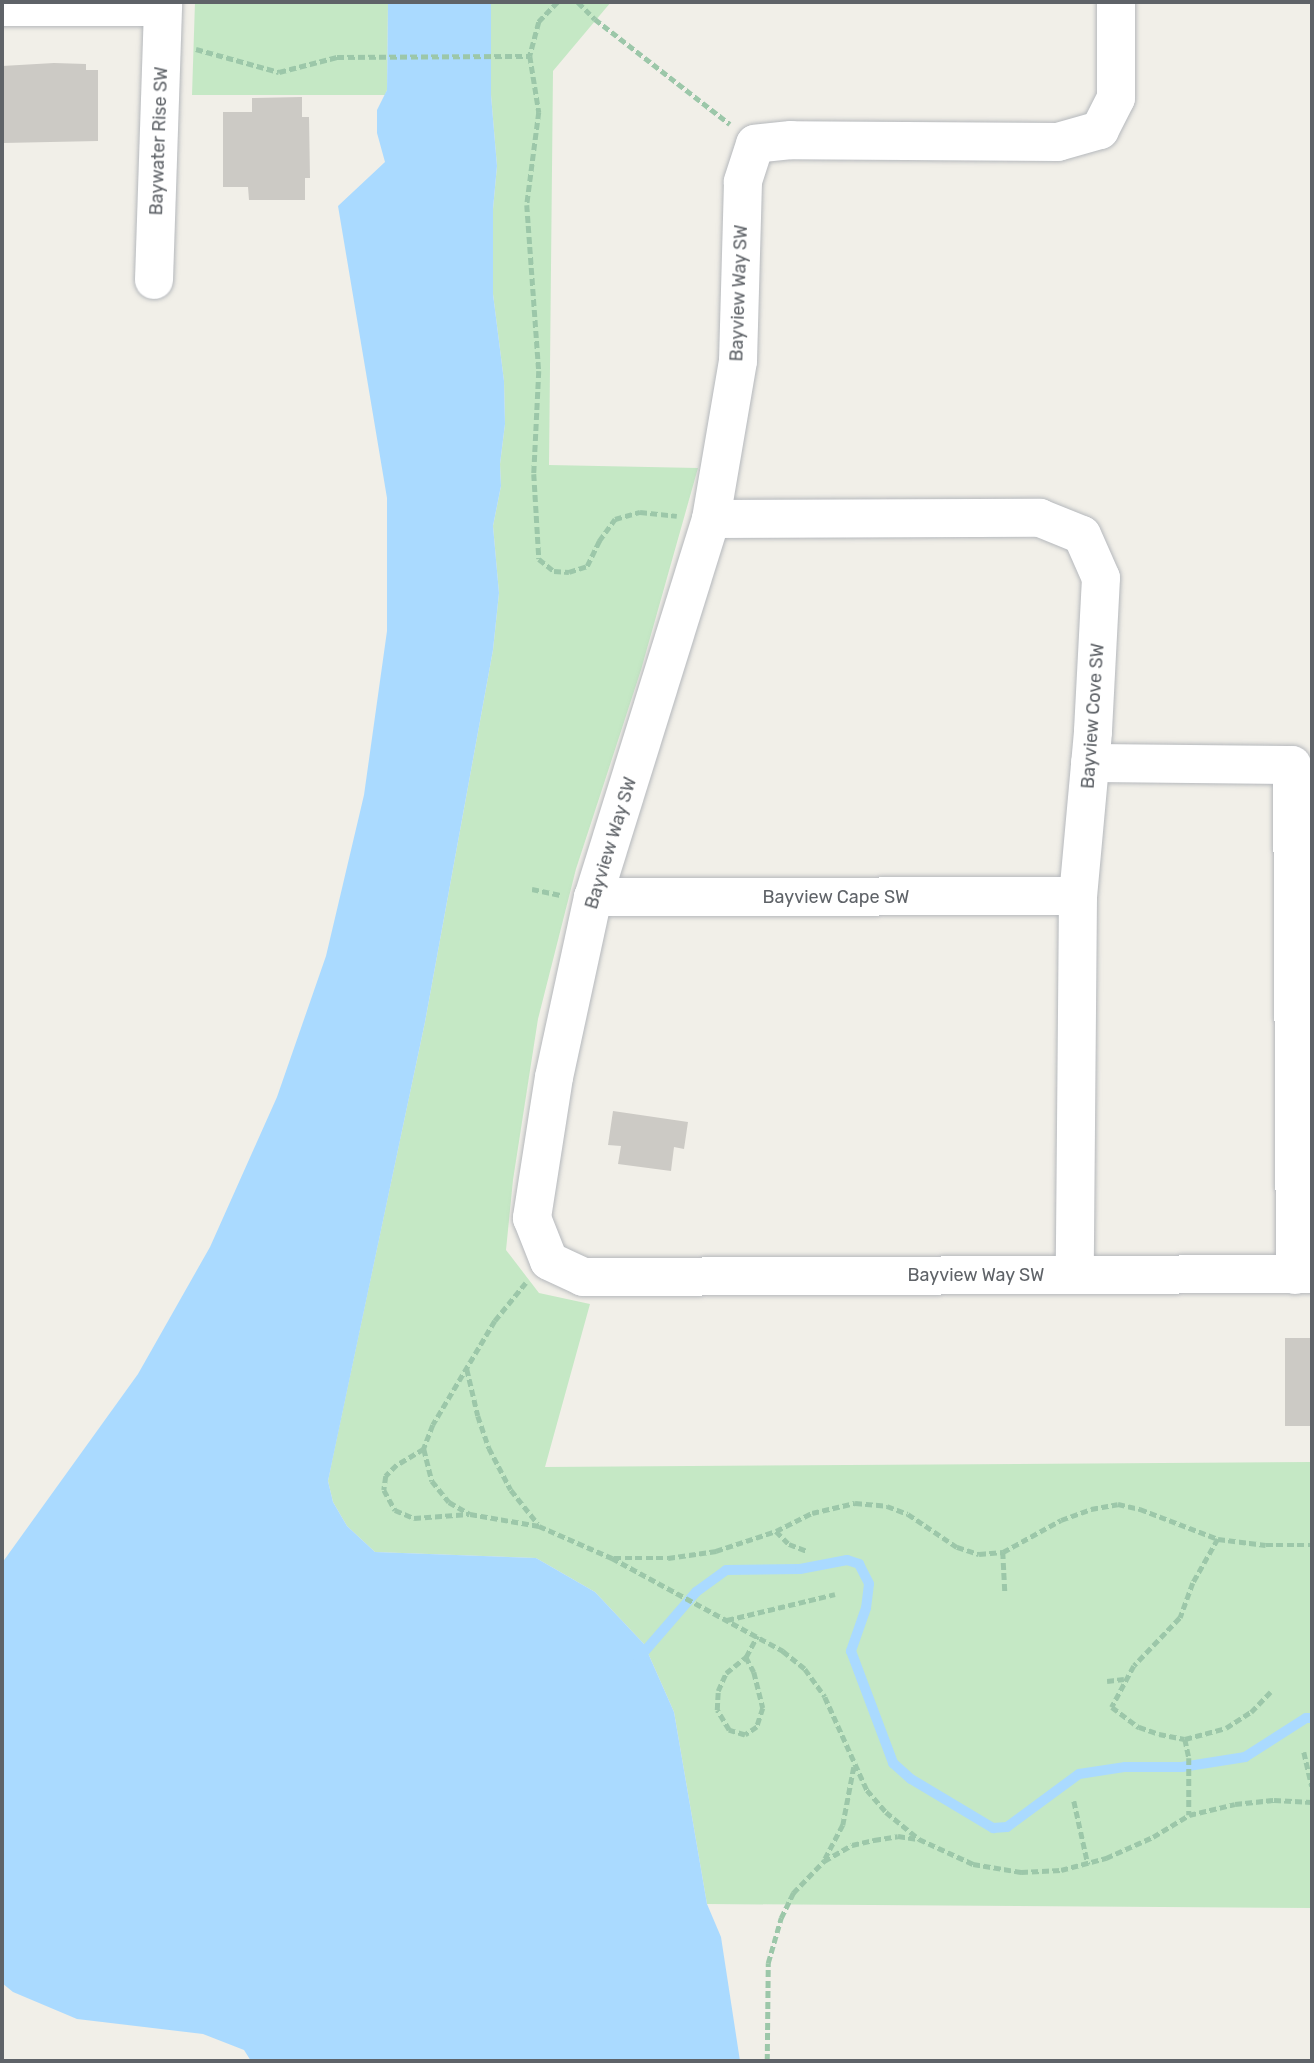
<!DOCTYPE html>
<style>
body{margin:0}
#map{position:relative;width:1314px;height:2063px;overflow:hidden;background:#f1efe8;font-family:Rubik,sans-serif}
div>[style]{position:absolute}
.green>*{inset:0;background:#c5e8c5}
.water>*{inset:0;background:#aadaff}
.stream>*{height:10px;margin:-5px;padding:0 5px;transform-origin:5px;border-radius:5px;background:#aadaff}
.building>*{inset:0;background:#cccac5}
.path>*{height:4.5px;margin-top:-2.25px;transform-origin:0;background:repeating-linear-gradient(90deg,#9cc7a9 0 7px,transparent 0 10.5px)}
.roads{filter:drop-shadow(0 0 2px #b5b8bc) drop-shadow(0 0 2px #b5b8bc)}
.minor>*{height:38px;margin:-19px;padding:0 19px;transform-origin:19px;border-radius:19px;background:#fff}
span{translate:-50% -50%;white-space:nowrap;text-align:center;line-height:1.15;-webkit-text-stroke:5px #fff;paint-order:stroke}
.street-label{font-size:18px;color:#5f6368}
.frame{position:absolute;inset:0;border:4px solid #5f6368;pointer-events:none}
</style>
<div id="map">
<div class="green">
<div style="clip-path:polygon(195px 2px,388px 2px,387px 90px,385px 95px,192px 95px)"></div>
<div style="clip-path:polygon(491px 2px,611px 2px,553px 71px,549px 465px,698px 468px,641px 670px,576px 869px,538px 1019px,513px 1180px,506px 1250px,539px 1293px,590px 1304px,545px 1467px,1312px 1462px,1312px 1908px,707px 1904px,674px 1712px,644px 1644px,595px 1592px,536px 1558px,375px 1552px,347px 1526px,333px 1502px,328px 1481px,332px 1461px,425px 1022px,493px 650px,499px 593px,493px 526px,501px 486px,500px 464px,505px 424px,504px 381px,493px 294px,493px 209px,497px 166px,491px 95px)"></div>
</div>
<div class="water">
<div style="clip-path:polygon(388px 2px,491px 2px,491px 95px,497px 166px,493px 209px,493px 294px,504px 381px,505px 424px,500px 464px,501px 486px,493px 526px,499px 593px,493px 650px,425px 1022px,328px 1481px,333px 1502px,347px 1526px,375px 1552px,536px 1558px,595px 1592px,644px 1644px,674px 1712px,707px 1904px,721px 1937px,740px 2061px,251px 2061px,244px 2050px,203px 2034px,77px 2019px,13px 1992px,2px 1983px,2px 1563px,138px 1374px,210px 1247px,277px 1097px,326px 956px,364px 795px,387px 631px,387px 498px,338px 206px,385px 162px,377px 133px,377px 110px,387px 90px)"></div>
</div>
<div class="stream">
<div style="left:638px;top:1659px;width:89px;rotate:-49.1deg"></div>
<div style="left:696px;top:1592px;width:37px;rotate:-36deg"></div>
<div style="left:726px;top:1570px;width:74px;rotate:-0.8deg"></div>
<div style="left:800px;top:1569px;width:48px;rotate:-10.8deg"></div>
<div style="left:847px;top:1560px;width:13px;rotate:18deg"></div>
<div style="left:859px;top:1564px;width:22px;rotate:63deg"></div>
<div style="left:869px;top:1584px;width:24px;rotate:97deg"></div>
<div style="left:866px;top:1608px;width:46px;rotate:109.2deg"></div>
<div style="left:851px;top:1651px;width:120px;rotate:69.4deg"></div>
<div style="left:893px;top:1763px;width:24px;rotate:42deg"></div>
<div style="left:911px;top:1779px;width:96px;rotate:30.9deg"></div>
<div style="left:993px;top:1828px;width:14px;rotate:-4deg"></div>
<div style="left:1007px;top:1827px;width:89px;rotate:-36.4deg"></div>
<div style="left:1079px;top:1774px;width:47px;rotate:-8.7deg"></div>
<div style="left:1125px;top:1767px;width:57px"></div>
<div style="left:1182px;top:1767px;width:64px;rotate:-9deg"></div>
<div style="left:1245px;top:1757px;width:72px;rotate:-32.6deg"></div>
<div style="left:1306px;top:1718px;width:6px"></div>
</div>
<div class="building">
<div style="clip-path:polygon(54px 63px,86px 64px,86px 70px,98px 70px,98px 141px,3px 143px,2px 66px)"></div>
<div style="clip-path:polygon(302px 97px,302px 117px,309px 117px,310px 178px,305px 178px,305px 200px,249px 200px,248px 187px,223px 187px,223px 112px,252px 112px,252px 98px)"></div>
<div style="clip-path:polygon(613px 1111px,688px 1122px,684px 1149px,674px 1147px,671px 1171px,618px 1164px,621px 1146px,608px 1145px)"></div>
<div style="clip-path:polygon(1285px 1338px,1312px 1338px,1312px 1426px,1285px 1426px)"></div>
</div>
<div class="path">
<div style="left:558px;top:2px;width:28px;rotate:134deg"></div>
<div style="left:539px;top:22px;width:35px;rotate:105deg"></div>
<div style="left:530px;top:56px;width:57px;rotate:80.9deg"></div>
<div style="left:539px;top:112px;width:94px;rotate:97.4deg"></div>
<div style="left:527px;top:205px;width:166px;rotate:85.9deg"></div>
<div style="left:539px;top:371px;width:103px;rotate:92.8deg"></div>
<div style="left:534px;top:474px;width:85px;rotate:86.6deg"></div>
<div style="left:539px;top:559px;width:19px;rotate:39deg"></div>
<div style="left:554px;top:571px;width:15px;rotate:4deg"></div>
<div style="left:569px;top:572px;width:19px;rotate:-18deg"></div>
<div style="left:587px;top:566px;width:28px;rotate:-64deg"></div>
<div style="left:599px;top:541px;width:27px;rotate:-54deg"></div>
<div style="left:615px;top:519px;width:26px;rotate:-16deg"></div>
<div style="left:640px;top:512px;width:37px;rotate:6deg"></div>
<div style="left:578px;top:2px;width:24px;rotate:45deg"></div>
<div style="left:595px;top:19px;width:171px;rotate:37.9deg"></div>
<div style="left:196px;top:49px;width:86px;rotate:15.5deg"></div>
<div style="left:279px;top:72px;width:60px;rotate:-14.5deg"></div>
<div style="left:337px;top:57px;width:193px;rotate:-0.3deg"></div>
<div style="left:532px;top:889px;width:29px;rotate:12deg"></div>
<div style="left:526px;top:1283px;width:49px;rotate:129.2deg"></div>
<div style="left:495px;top:1321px;width:121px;rotate:120.8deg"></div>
<div style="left:433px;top:1425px;width:26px;rotate:111deg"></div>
<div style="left:424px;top:1449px;width:33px;rotate:76deg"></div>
<div style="left:432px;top:1481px;width:27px;rotate:51deg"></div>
<div style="left:449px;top:1502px;width:24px;rotate:30deg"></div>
<div style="left:470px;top:1514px;width:70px;rotate:9.9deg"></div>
<div style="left:539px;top:1526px;width:80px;rotate:23.7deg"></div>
<div style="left:612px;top:1558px;width:195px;rotate:28.5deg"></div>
<div style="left:783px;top:1651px;width:28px;rotate:39deg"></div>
<div style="left:805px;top:1669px;width:34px;rotate:54deg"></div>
<div style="left:825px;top:1697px;width:102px;rotate:65.7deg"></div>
<div style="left:867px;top:1790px;width:29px;rotate:49deg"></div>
<div style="left:886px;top:1812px;width:43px;rotate:39.3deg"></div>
<div style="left:919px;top:1839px;width:60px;rotate:24.8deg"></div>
<div style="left:973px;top:1864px;width:49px;rotate:9.5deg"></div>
<div style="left:1021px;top:1872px;width:40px;rotate:-2.9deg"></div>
<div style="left:1061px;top:1870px;width:47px;rotate:-14.9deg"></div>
<div style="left:1106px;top:1858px;width:51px;rotate:-24.1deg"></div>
<div style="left:1153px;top:1837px;width:42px;rotate:-31.4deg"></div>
<div style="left:1189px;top:1815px;width:47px;rotate:-13.4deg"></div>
<div style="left:1235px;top:1804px;width:39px;rotate:-6deg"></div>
<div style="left:1274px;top:1800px;width:38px;rotate:3deg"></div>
<div style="left:467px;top:1369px;width:48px;rotate:76.8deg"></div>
<div style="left:478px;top:1416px;width:34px;rotate:71deg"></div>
<div style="left:489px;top:1448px;width:47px;rotate:62.4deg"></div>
<div style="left:511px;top:1490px;width:43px;rotate:51.5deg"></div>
<div style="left:424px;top:1449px;width:31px;rotate:149deg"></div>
<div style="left:397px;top:1465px;width:16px;rotate:135deg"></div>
<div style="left:386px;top:1476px;width:14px;rotate:98deg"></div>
<div style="left:384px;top:1490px;width:23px;rotate:61deg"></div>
<div style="left:395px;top:1510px;width:21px;rotate:23deg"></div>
<div style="left:414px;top:1518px;width:55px;rotate:-4.2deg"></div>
<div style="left:776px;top:1531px;width:18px;rotate:45deg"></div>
<div style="left:789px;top:1544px;width:19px;rotate:21deg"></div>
<div style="left:1218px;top:1539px;width:51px;rotate:119.6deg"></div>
<div style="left:1193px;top:1583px;width:37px;rotate:110deg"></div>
<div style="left:1180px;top:1618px;width:66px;rotate:133.8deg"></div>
<div style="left:1134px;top:1666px;width:47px;rotate:118.2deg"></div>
<div style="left:1112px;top:1707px;width:34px;rotate:37deg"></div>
<div style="left:1139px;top:1727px;width:21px;rotate:19deg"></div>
<div style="left:1159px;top:1734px;width:26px;rotate:11deg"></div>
<div style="left:1185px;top:1739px;width:42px;rotate:-15deg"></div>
<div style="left:1226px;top:1728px;width:30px;rotate:-33deg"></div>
<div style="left:1251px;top:1712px;width:28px;rotate:-46deg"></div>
<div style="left:1003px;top:1552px;width:40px;rotate:87.1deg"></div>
<div style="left:614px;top:1558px;width:54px"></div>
<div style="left:668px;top:1558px;width:49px;rotate:-8.3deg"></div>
<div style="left:716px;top:1551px;width:63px;rotate:-18.4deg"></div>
<div style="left:776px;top:1531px;width:40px;rotate:-26.6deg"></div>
<div style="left:812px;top:1513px;width:44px;rotate:-13.1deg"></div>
<div style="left:855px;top:1503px;width:32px;rotate:5deg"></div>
<div style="left:887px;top:1506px;width:22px;rotate:21deg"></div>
<div style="left:908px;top:1514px;width:59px;rotate:34deg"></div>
<div style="left:957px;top:1547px;width:23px;rotate:18deg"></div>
<div style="left:979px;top:1554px;width:24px;rotate:-5deg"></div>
<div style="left:1003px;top:1552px;width:66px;rotate:-28.9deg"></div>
<div style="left:1061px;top:1520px;width:32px;rotate:-20deg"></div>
<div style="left:1091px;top:1509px;width:27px;rotate:-10deg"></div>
<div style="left:1118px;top:1504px;width:23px;rotate:13deg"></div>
<div style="left:1140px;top:1509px;width:84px;rotate:21deg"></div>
<div style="left:1218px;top:1539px;width:48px;rotate:7.1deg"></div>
<div style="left:1266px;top:1545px;width:46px"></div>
<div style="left:727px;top:1620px;width:111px;rotate:-13.5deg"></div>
<div style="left:746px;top:1657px;width:17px;rotate:62deg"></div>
<div style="left:754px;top:1672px;width:37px;rotate:76deg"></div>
<div style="left:763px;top:1708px;width:20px;rotate:108deg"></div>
<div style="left:757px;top:1727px;width:14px;rotate:146deg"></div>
<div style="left:745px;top:1735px;width:17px;rotate:-163deg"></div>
<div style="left:729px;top:1730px;width:23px;rotate:-121deg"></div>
<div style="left:717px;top:1710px;width:19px;rotate:-87deg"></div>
<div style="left:718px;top:1691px;width:20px;rotate:-66deg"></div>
<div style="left:726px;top:1673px;width:26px;rotate:-39deg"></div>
<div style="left:746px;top:1657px;width:24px;rotate:-62deg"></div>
<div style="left:1107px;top:1681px;width:17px;rotate:-7deg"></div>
<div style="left:1185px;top:1739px;width:19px;rotate:78deg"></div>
<div style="left:1189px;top:1758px;width:57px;rotate:90deg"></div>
<div style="left:1304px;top:1752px;width:35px;rotate:77deg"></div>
<div style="left:854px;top:1767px;width:59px;rotate:100.7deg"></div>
<div style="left:843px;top:1825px;width:41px;rotate:117.8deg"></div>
<div style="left:824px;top:1861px;width:32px;rotate:-30deg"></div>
<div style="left:852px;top:1845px;width:23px;rotate:-13deg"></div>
<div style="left:874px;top:1840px;width:24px;rotate:-9deg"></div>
<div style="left:898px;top:1836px;width:20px;rotate:9deg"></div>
<div style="left:1074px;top:1801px;width:65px;rotate:77.5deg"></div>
<div style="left:767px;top:2061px;width:98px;rotate:-89.4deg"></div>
<div style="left:768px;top:1963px;width:47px;rotate:-73.9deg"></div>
<div style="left:781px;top:1918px;width:28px;rotate:-64deg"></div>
<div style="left:793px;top:1893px;width:45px;rotate:-45.9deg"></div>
</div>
<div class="roads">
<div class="minor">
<div style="left:1116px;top:2px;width:96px;rotate:90deg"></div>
<div style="left:1116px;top:98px;width:36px;rotate:117deg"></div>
<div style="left:1100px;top:130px;width:44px;rotate:164.1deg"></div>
<div style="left:1058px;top:142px;width:267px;rotate:-179.6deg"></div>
<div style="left:791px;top:140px;width:36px;rotate:174deg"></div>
<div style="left:755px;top:144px;width:40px;rotate:108deg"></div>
<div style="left:743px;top:182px;width:179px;rotate:91.6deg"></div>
<div style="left:738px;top:361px;width:160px;rotate:99.7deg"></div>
<div style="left:711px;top:519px;width:396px;rotate:107.3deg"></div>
<div style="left:593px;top:897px;width:184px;rotate:102.2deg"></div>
<div style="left:554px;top:1077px;width:143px;rotate:98.9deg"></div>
<div style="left:532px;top:1218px;width:46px;rotate:68.4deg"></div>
<div style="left:549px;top:1261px;width:38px;rotate:25deg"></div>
<div style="left:583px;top:1277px;width:729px;rotate:-0.24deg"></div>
<div style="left:2px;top:7px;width:161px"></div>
<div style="left:154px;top:280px;width:278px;rotate:-88.1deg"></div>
<div style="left:711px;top:519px;width:329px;rotate:-0.2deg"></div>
<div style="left:1040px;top:518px;width:45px;rotate:22deg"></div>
<div style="left:1082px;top:535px;width:47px;rotate:66.2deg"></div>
<div style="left:1101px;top:578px;width:154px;rotate:93deg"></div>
<div style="left:1093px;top:732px;width:165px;rotate:95.2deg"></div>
<div style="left:1078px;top:896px;width:379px;rotate:90.5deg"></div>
<div style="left:1090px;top:763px;width:202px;rotate:0.6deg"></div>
<div style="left:1292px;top:765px;width:510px;rotate:89.66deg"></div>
<div style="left:593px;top:897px;width:485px;rotate:-0.1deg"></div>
</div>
</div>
<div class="street-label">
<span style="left:159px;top:141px;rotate:-88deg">Baywater Rise SW</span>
<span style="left:739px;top:293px;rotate:-88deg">Bayview Way SW</span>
<span style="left:1093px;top:716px;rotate:-86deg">Bayview Cove SW</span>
<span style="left:611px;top:843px;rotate:-73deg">Bayview Way SW</span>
<span style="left:836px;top:897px">Bayview Cape SW</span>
<span style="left:976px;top:1275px">Bayview Way SW</span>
</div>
<div class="frame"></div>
</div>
